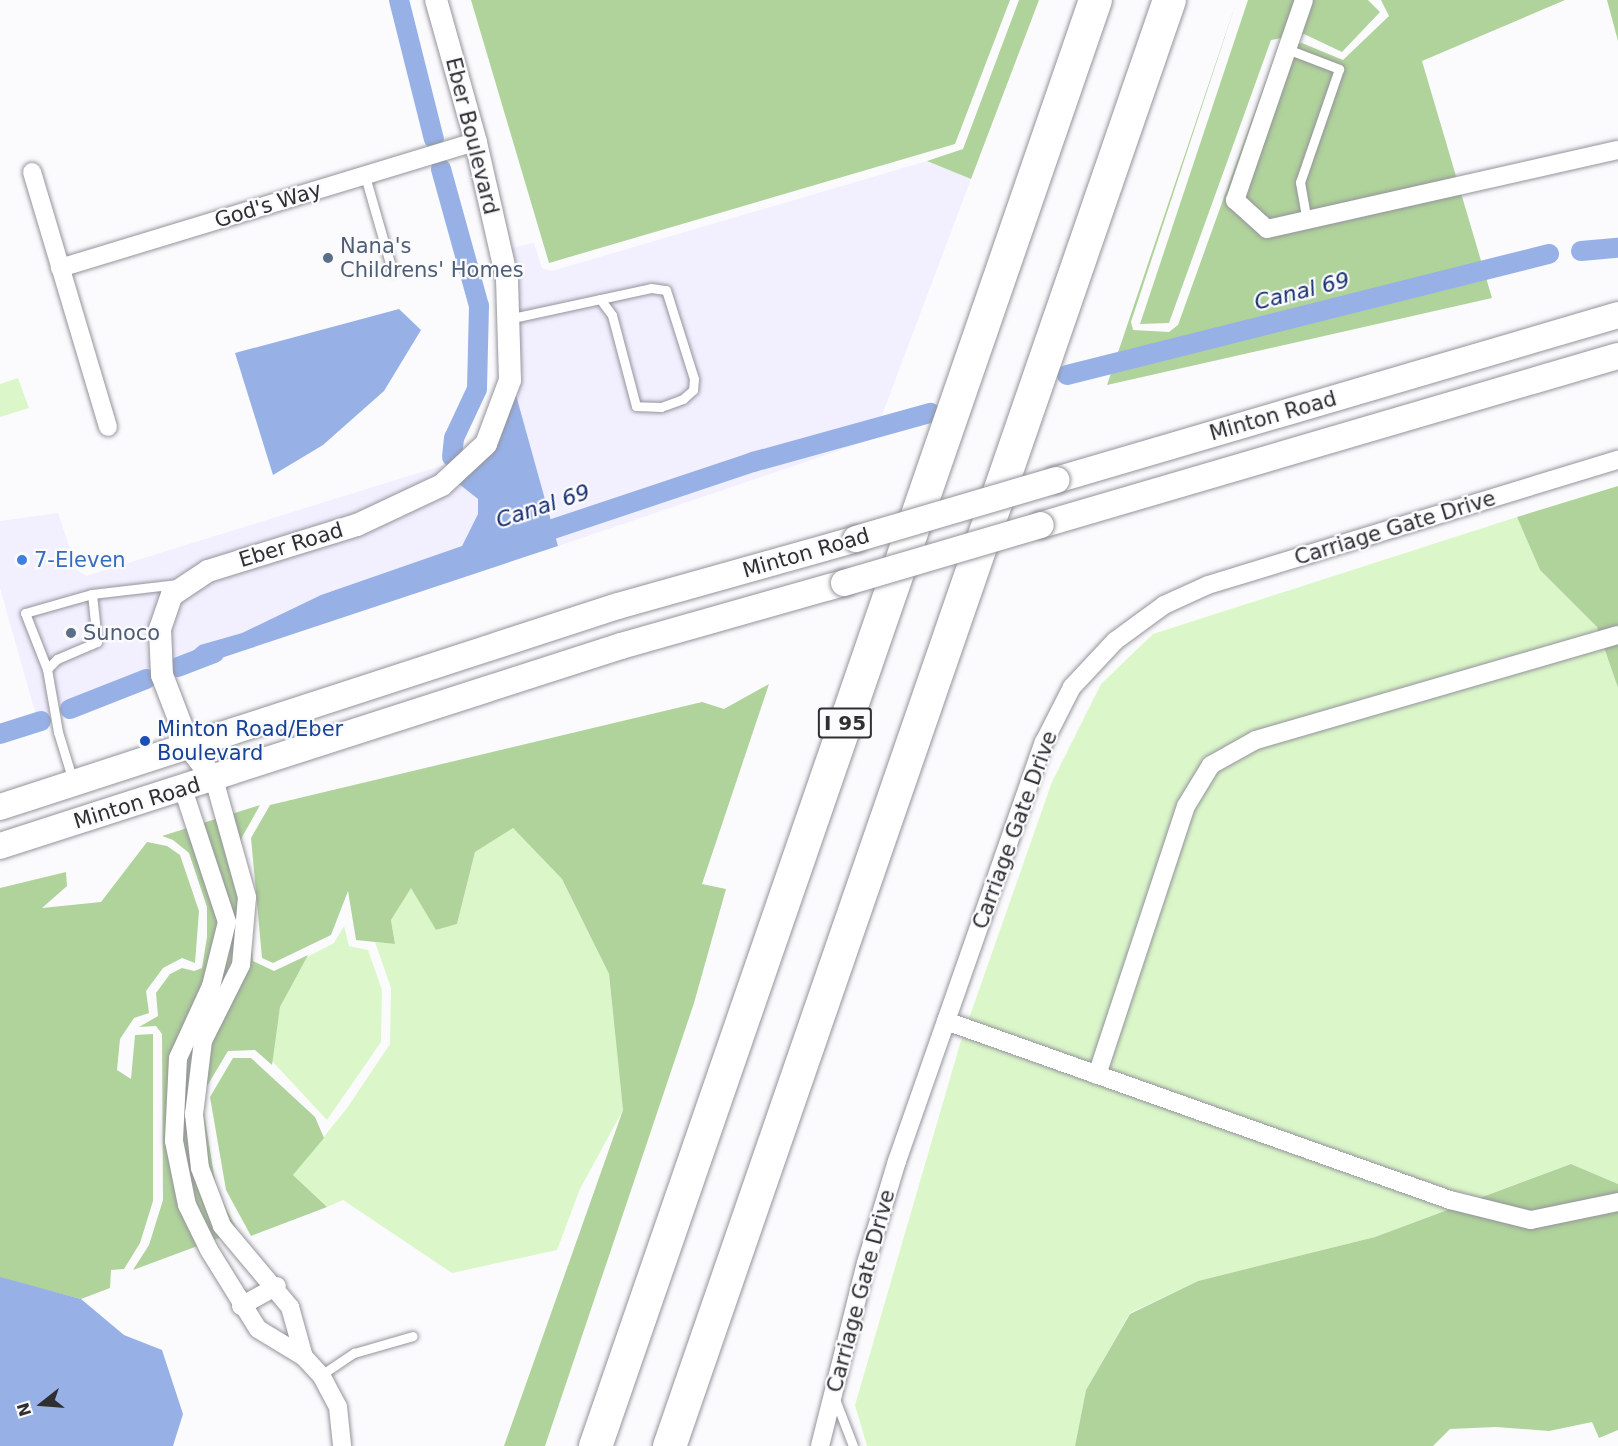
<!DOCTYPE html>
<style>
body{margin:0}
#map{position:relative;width:1618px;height:1446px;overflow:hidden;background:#fbfbfe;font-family:"DejaVu Sans",sans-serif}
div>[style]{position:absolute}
.built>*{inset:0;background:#f2efff}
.green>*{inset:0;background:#dbf7c9}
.forest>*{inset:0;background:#b0d29b}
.water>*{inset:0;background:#97b1e7}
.canal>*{height:20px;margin:-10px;padding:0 10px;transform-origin:10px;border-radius:10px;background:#97b1e7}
.roads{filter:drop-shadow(0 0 2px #94939b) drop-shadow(0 0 2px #94939b)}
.service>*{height:9px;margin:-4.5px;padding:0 4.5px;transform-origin:4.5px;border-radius:4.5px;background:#fff}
.minor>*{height:18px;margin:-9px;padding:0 9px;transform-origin:9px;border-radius:9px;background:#fff}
.tertiary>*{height:22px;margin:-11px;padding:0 11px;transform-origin:11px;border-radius:11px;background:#fff}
.secondary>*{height:26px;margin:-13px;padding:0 13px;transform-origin:13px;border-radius:13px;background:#fff}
.motorway>*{height:33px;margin:-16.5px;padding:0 16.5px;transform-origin:16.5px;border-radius:16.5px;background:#fff}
.bridges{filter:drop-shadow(0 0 2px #94939b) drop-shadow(0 0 2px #94939b)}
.secondary-bridge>*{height:26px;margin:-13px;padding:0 13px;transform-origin:13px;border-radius:13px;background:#fff}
.dots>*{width:16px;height:16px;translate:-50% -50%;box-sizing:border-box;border:3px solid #fbfbfe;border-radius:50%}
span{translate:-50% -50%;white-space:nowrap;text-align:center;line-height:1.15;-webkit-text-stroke:4.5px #fbfbfe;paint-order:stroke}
.shield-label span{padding:2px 4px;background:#fbfbfe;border:2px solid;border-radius:4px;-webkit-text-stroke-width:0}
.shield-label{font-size:20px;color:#2f2f32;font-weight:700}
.street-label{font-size:21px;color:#2f2f32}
.service-label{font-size:21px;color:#4e5e75}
.left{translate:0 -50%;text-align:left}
.shop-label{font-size:21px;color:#366cbe}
.transit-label{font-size:21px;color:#164399}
.water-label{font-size:22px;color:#183170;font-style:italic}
.north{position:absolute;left:12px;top:1374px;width:60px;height:60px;-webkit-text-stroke:4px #fbfbfe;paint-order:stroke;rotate:253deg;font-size:16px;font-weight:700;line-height:24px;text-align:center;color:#2f2f32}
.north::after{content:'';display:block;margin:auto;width:21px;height:27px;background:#2f2f32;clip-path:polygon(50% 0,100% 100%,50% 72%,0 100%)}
</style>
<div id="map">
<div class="built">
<div style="clip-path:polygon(927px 161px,971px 179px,873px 439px,558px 546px,516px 395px,524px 374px,521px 373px,511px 248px,534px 243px,542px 268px,552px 271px)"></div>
<div style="clip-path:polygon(444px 465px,447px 468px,436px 478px,354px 515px,205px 562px,180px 575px,162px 593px,149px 626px,147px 651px,153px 681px,37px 719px,0 588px,0 521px,58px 513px,77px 570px,86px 576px)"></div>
<div style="clip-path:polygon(459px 484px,478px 499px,478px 514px,462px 546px,321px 595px,242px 633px,200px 645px,188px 655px,191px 668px,174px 674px,169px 647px,170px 630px,182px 600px,212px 580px,398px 519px)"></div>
</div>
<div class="green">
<div style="clip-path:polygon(18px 378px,29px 408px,0 417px,0 384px)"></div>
<div style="clip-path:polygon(1517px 517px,1540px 570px,1597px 627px,1618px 688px,1618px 1184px,1571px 1164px,1375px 1237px,1198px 1281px,1130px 1313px,1086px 1390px,1075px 1446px,867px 1446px,855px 1405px,960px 1044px,1052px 782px,1101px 684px,1153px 634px)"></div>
<div style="clip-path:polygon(513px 828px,562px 879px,609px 974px,623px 1110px,580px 1189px,557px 1250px,452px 1273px,343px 1200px,327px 1207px,293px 1175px,347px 1108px,390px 1044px,391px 988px,375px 942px,395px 944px,391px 920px,411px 887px,436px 930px,457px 924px,475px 852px)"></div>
<div style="clip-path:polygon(344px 926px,349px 946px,368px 950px,382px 990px,381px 1042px,327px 1120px,271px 1060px,280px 1007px,305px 958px,334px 943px)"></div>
</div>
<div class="forest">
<div style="clip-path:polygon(471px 0,1010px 0,955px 144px,549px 263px)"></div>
<div style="clip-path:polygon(1019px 0,1039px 0,971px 179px,927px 161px,963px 149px)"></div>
<div style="clip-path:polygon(1237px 0,1131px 322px,1133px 330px,1169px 332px,1178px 325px,1278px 47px,1302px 43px,1343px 60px,1389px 16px,1381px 0,1565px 0,1422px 61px,1492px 298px,1107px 385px)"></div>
<div style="clip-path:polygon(1248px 0,1368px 0,1380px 12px,1342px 52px,1304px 34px,1271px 40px,1169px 323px,1140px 324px)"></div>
<div style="clip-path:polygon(1607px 0,1618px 0,1618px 41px)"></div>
<div style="clip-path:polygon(1618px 486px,1618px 688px,1597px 627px,1540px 570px,1517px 517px)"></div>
<div style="clip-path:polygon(769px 684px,702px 884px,726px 889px,694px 1003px,545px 1446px,504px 1446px,623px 1110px,609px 974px,562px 879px,513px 828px,475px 852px,457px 924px,436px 930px,411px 888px,391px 920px,395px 944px,356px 940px,348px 891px,331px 935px,273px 963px,262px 958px,251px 838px,270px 805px,702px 702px,724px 709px)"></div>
<div style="clip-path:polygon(260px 805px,241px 839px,253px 961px,274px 971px,308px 955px,280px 1007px,272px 1065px,255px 1050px,228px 1051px,201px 1096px,217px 1192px,238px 1231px,133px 1270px,149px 1245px,163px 1200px,162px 1034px,156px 1026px,139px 1027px,158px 1016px,156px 993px,170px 974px,182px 968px,194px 971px,202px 968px,207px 937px,207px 907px,189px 853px,173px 840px,162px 836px)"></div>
<div style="clip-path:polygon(147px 842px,167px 846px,180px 855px,199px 911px,195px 963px,182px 958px,163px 968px,146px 991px,149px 1013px,134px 1018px,120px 1039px,117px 1070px,131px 1079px,135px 1035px,153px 1034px,153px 1201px,140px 1243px,124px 1269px,111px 1270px,110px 1288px,81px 1299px,0 1278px,0 888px,66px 872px,67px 886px,42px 908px,101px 902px)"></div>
<div style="clip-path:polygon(233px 1058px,251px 1058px,315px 1117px,324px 1138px,293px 1175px,327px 1207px,251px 1236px,226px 1190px,210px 1097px)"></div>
<div style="clip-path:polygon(1571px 1164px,1618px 1184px,1618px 1430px,1599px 1438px,1592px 1422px,1549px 1431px,1496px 1427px,1450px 1429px,1433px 1446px,1075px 1446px,1086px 1390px,1130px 1314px,1198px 1281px,1375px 1237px)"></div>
</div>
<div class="water">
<div style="clip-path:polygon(399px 309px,421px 330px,384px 391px,323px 445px,273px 475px,235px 353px)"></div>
<div style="clip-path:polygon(516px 395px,558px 546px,191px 668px,188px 655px,200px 645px,242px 633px,321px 595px,462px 546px,478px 514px,478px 499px,459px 484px)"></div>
<div style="clip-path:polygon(0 1277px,81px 1299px,124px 1335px,162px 1350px,183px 1414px,173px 1446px,0 1446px)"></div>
</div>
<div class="canal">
<div style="left:399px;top:0;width:143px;rotate:75.9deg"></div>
<div style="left:441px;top:169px;width:142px;rotate:74.5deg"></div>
<div style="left:479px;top:306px;width:83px;rotate:91.4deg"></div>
<div style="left:477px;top:389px;width:54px;rotate:115.1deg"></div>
<div style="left:454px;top:438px;width:19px;rotate:96deg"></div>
<div style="left:1581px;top:251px;width:37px;rotate:-5deg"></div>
<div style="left:1067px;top:375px;width:497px;rotate:-14.1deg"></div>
<div style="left:529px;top:537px;width:236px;rotate:-18.5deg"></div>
<div style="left:753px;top:462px;width:184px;rotate:-15.5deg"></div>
<div style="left:178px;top:667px;width:39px;rotate:-21deg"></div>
<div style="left:70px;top:709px;width:82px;rotate:-21.5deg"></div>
<div style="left:0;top:734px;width:43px;rotate:-17.6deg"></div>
</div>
<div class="roads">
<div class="service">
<div style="left:1287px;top:49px;width:56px;rotate:21deg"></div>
<div style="left:1339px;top:69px;width:120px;rotate:109deg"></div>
<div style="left:1300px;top:182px;width:39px;rotate:80deg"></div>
<div style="left:365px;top:176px;width:98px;rotate:74deg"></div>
<div style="left:508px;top:319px;width:146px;rotate:-12.2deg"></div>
<div style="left:651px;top:288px;width:15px;rotate:8deg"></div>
<div style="left:666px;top:290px;width:93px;rotate:72.5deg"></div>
<div style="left:694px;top:379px;width:11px;rotate:95deg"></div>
<div style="left:693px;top:390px;width:13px;rotate:138deg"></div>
<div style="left:683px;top:399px;width:23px;rotate:160deg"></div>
<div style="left:661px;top:407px;width:25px;rotate:-178deg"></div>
<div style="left:636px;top:406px;width:94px;rotate:-104.8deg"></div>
<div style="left:612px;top:315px;width:20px;rotate:-127deg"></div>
<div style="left:47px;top:669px;width:60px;rotate:-111.4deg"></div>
<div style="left:25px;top:613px;width:70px;rotate:-15.8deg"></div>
<div style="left:73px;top:781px;width:51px;rotate:-107deg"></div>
<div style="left:58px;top:732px;width:64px;rotate:-99.9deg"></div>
<div style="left:47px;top:669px;width:14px;rotate:-45deg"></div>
<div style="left:57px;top:659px;width:43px;rotate:-23deg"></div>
<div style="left:97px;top:642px;width:48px;rotate:-95.9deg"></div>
<div style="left:92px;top:594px;width:86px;rotate:-6.7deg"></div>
<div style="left:321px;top:1375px;width:40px;rotate:-34deg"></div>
<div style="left:354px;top:1353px;width:61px;rotate:-16.1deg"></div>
<div style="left:835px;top:1399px;width:50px;rotate:69deg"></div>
</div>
<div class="minor">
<div style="left:1304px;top:0;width:212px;rotate:109deg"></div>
<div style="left:1235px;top:200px;width:43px;rotate:42.2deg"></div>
<div style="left:1267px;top:229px;width:360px;rotate:-12.7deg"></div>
<div style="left:32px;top:172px;width:266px;rotate:73.4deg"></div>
<div style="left:60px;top:268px;width:435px;rotate:-16.9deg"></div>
<div style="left:214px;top:779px;width:123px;rotate:74.4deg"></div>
<div style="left:247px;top:897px;width:68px;rotate:95deg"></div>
<div style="left:241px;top:965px;width:85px;rotate:116.6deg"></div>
<div style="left:203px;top:1041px;width:74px;rotate:97deg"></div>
<div style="left:194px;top:1114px;width:54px;rotate:83.7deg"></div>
<div style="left:200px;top:1168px;width:62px;rotate:69.2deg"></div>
<div style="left:222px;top:1226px;width:106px;rotate:50deg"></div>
<div style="left:290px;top:1307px;width:52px;rotate:74.4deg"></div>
<div style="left:183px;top:789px;width:140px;rotate:71.7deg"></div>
<div style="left:227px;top:922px;width:66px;rotate:104deg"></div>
<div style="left:211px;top:986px;width:79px;rotate:114.6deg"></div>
<div style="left:178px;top:1058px;width:83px;rotate:92.8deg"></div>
<div style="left:174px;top:1141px;width:65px;rotate:78.5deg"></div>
<div style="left:187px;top:1205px;width:50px;rotate:63.9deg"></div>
<div style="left:209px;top:1250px;width:93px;rotate:58.2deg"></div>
<div style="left:258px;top:1329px;width:54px;rotate:31.3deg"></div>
<div style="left:304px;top:1357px;width:25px;rotate:47deg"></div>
<div style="left:321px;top:1375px;width:36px;rotate:62deg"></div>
<div style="left:338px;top:1407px;width:39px;rotate:84deg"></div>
<div style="left:946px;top:1021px;width:535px;rotate:19.55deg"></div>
<div style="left:1450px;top:1200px;width:83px;rotate:13.9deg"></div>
<div style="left:1531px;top:1220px;width:89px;rotate:-11.7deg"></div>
<div style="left:1097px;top:1075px;width:283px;rotate:-71.7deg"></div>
<div style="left:1186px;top:806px;width:48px;rotate:-58.6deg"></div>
<div style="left:1211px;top:765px;width:51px;rotate:-29.1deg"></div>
<div style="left:1256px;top:740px;width:377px;rotate:-16.2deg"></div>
<div style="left:241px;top:1306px;width:41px;rotate:-29.1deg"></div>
<div style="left:820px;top:1446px;width:189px;rotate:-75.9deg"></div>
<div style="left:866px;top:1263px;width:107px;rotate:-73.1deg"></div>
<div style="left:897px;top:1161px;width:444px;rotate:-70.7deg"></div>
<div style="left:1044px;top:742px;width:62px;rotate:-63deg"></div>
<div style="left:1072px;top:687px;width:63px;rotate:-46.9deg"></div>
<div style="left:1115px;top:641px;width:61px;rotate:-36.3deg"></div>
<div style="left:1164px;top:605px;width:48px;rotate:-24.4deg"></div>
<div style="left:1208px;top:585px;width:429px;rotate:-17deg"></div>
</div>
<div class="tertiary">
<div style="left:214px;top:779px;width:39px;rotate:-128deg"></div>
<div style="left:190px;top:748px;width:78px;rotate:-111deg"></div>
<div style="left:162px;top:675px;width:46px;rotate:-92.5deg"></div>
<div style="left:160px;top:629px;width:36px;rotate:-71deg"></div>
<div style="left:172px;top:595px;width:43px;rotate:-33.7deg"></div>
<div style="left:208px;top:571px;width:156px;rotate:-17.2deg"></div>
<div style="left:357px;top:525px;width:94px;rotate:-25.2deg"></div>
<div style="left:442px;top:485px;width:60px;rotate:-43deg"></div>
<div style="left:486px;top:444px;width:68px;rotate:-69.4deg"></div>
<div style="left:510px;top:380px;width:101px;rotate:-91.7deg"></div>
<div style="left:507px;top:279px;width:140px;rotate:-102.8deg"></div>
<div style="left:476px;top:142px;width:148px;rotate:-105.7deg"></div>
</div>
<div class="secondary">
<div style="left:1056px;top:480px;width:586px;rotate:-16.36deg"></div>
<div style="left:1041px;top:525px;width:601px;rotate:-16.33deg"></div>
<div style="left:0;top:807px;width:650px;rotate:-18.02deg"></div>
<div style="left:618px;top:606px;width:247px;rotate:-15.7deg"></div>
<div style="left:0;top:846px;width:652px;rotate:-17.85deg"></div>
<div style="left:621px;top:646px;width:232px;rotate:-15.8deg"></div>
</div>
<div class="motorway">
<div style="left:595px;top:1446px;width:1530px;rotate:-70.93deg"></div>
<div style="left:669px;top:1446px;width:1530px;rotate:-70.93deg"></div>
</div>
</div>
<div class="bridges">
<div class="secondary-bridge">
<div style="left:856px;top:539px;width:209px;rotate:-16.4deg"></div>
<div style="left:844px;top:583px;width:205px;rotate:-16.4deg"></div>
</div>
</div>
<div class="dots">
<div style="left:328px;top:258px;background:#5c6f8a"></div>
<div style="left:22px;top:560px;background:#3f7fe0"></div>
<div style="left:71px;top:633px;background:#5c6f8a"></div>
<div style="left:145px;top:741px;background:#1a4fb4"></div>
</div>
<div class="shield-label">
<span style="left:845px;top:723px">I 95</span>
</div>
<div class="street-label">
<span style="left:472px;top:136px;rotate:76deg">Eber Boulevard</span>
<span style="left:268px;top:205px;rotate:-17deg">God's Way</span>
<span style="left:1273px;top:416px;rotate:-16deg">Minton Road</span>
<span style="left:1395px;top:528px;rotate:-17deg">Carriage Gate Drive</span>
<span style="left:291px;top:545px;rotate:-17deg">Eber Road</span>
<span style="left:806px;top:553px;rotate:-16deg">Minton Road</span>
<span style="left:137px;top:803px;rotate:-17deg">Minton Road</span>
<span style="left:1015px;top:830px;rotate:-70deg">Carriage Gate Drive</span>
<span style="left:861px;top:1291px;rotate:-75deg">Carriage Gate Drive</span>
</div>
<div class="service-label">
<span class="left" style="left:340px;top:258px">Nana's<br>Childrens' Homes</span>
<span class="left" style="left:83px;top:633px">Sunoco</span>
</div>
<div class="shop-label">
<span class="left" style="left:34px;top:560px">7-Eleven</span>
</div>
<div class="transit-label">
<span class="left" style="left:157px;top:741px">Minton Road/Eber<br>Boulevard</span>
</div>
<div class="water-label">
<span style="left:1302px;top:291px;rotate:-14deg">Canal 69</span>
<span style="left:543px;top:506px;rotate:-18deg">Canal 69</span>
</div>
<div class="north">N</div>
</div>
